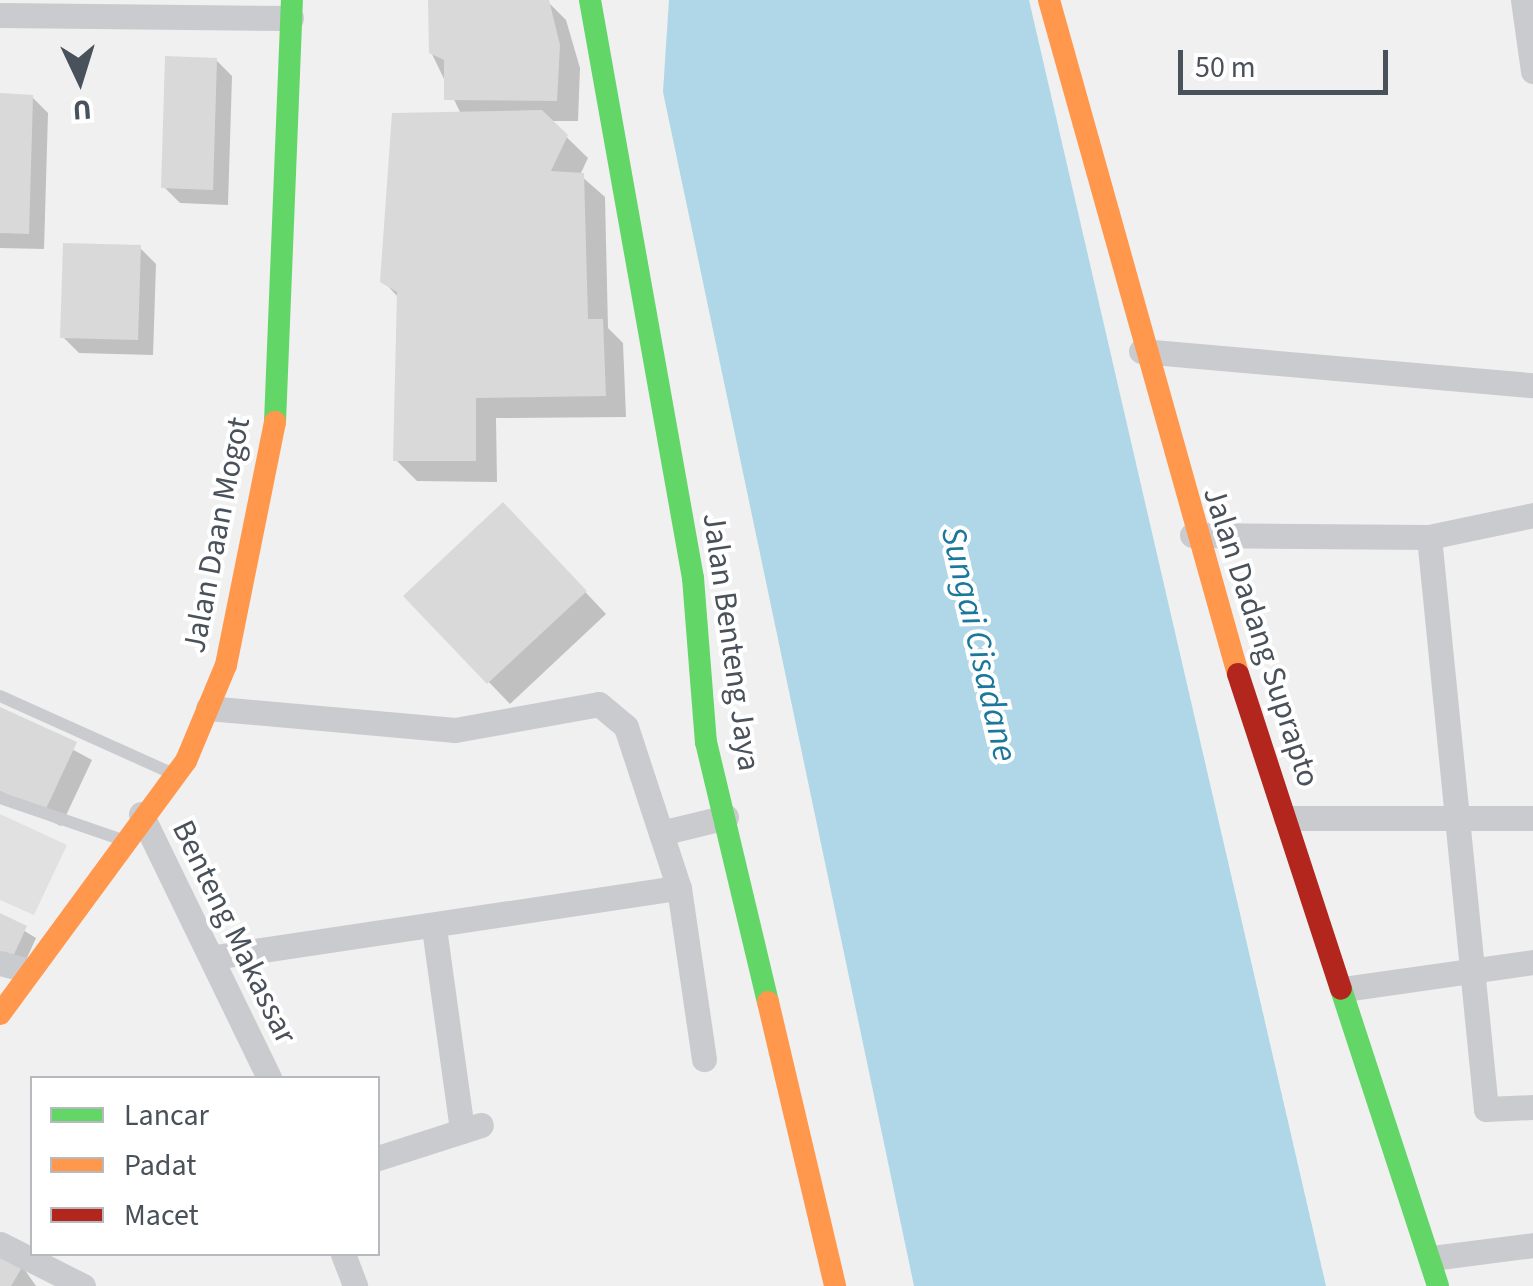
<!DOCTYPE html>
<style>
body{margin:0}
#map{position:relative;width:1533px;height:1286px;overflow:hidden;background:#f0f0f0;font-family:"Source Sans 3",sans-serif}
div>[style]{position:absolute}
.education>*{inset:0;background:#e2e1e1}
.water>*{inset:0;background:#afd7e7}
.shadow>*{inset:0;background:#0003}
.building>*{inset:0;background:#d9d9da}
.lane>*{height:12px;margin:-6px;padding:0 6px;transform-origin:6px;border-radius:6px;background:#cacbce}
.street>*{height:25px;margin:-12.5px;padding:0 12.5px;transform-origin:12.5px;border-radius:12.5px;background:#cacbce}
.fast>*{height:22px;margin:-11px;padding:0 11px;transform-origin:11px;border-radius:11px;background:#63d668}
.slow>*{height:22px;margin:-11px;padding:0 11px;transform-origin:11px;border-radius:11px;background:#ff974d}
.jam>*{height:22px;margin:-11px;padding:0 11px;transform-origin:11px;border-radius:11px;background:#b3261e}
span{translate:-50% -50%;white-space:nowrap;text-align:center;line-height:1.15;-webkit-text-stroke:8px #fff;paint-order:stroke}
.street-label{font-size:32px;color:#49515a}
.water-label{font-size:35px;color:#1b779b;font-style:italic}
.legend{position:absolute;left:30px;top:1076px;width:350px;height:180px;box-sizing:border-box;background:#fff;border:2px solid #b6b9bd;margin:0;padding:12px 18px;list-style:none;font-size:30px;color:#49515a}
.legend li{display:flex;align-items:center;gap:20px;height:50px}
.legend b{width:50px;border:2px solid #b6b9bd}
.north{position:absolute;left:30px;top:30px;width:100px;height:100px;-webkit-text-stroke:8px #fff;paint-order:stroke;rotate:176deg;font-size:28px;font-weight:700;line-height:40px;text-align:center;color:#49515a}
.north::after{content:'';display:block;margin:auto;width:35px;height:45px;background:#49515a;clip-path:polygon(50% 0,100% 100%,50% 72%,0 100%)}
.scale{position:absolute;left:1178px;top:50px;width:210px;height:45px;box-sizing:border-box;border:5px solid #49515a;border-top:0;padding-left:12px;font-size:30px;line-height:35px;white-space:nowrap;color:#49515a;-webkit-text-stroke:8px #fff;paint-order:stroke}
</style>
<div id="map">
<div class="education">
<div style="clip-path:polygon(0 814px,67px 845px,34px 915px,0 900px)"></div>
</div>
<div class="water">
<div style="clip-path:polygon(669px 0,1029px 0,1326px 1286px,914px 1286px,663px 92px)"></div>
</div>
<div class="shadow">
<div style="clip-path:polygon(431px 0,546px 0,566px 20px,580px 68px,578px 121px,550px 121px,588px 158px,580px 175px,605px 197px,608px 328px,623px 343px,626px 417px,496px 418px,497px 482px,417px 481px,396px 460px,399px 298px,383px 281px,461px 114px,431px 52px)"></div>
<div style="clip-path:polygon(216px 60px,232px 76px,228px 205px,180px 203px,164px 187px)"></div>
<div style="clip-path:polygon(0 96px,32px 97px,48px 113px,44px 249px,0 248px)"></div>
<div style="clip-path:polygon(140px 248px,156px 264px,153px 355px,79px 353px,63px 337px)"></div>
<div style="clip-path:polygon(524px 527px,606px 614px,510px 704px,406px 596px)"></div>
<div style="clip-path:polygon(0 710px,92px 760px,61px 826px,0 798px)"></div>
<div style="clip-path:polygon(0 916px,36px 938px,22px 969px,0 960px)"></div>
<div style="clip-path:polygon(22px 1266px,36px 1286px,0 1286px)"></div>
</div>
<div class="building">
<div style="clip-path:polygon(428px 0,549px 0,560px 45px,557px 101px,444px 100px,444px 60px,429px 53px)"></div>
<div style="clip-path:polygon(165px 56px,217px 58px,213px 190px,161px 188px)"></div>
<div style="clip-path:polygon(0 93px,33px 95px,29px 234px,0 233px)"></div>
<div style="clip-path:polygon(542px 110px,568px 135px,551px 171px,584px 173px,588px 319px,603px 319px,606px 396px,476px 398px,476px 461px,393px 461px,397px 292px,380px 282px,392px 113px)"></div>
<div style="clip-path:polygon(63px 243px,141px 245px,138px 340px,60px 338px)"></div>
<div style="clip-path:polygon(503px 502px,587px 591px,487px 684px,403px 596px)"></div>
<div style="clip-path:polygon(0 707px,77px 742px,45px 811px,0 791px)"></div>
<div style="clip-path:polygon(0 913px,27px 926px,11px 961px,0 956px)"></div>
<div style="clip-path:polygon(0 1251px,24px 1264px,11px 1286px,0 1286px)"></div>
</div>
<div class="lane">
<div style="left:0;top:696px;width:183px;rotate:24.2deg"></div>
<div style="left:0;top:798px;width:127px;rotate:18.9deg"></div>
</div>
<div class="street">
<div style="left:1523px;top:0;width:72px;rotate:82deg"></div>
<div style="left:0;top:15px;width:291px;rotate:0.6deg"></div>
<div style="left:1141px;top:351px;width:393px;rotate:5deg"></div>
<div style="left:1192px;top:535px;width:237px;rotate:0.5deg"></div>
<div style="left:1429px;top:537px;width:106px;rotate:-11.9deg"></div>
<div style="left:1429px;top:537px;width:575px;rotate:84.31deg"></div>
<div style="left:1486px;top:1109px;width:47px;rotate:-2.4deg"></div>
<div style="left:208px;top:708px;width:248px;rotate:5.1deg"></div>
<div style="left:455px;top:730px;width:146px;rotate:-10.2deg"></div>
<div style="left:599px;top:704px;width:35px;rotate:40deg"></div>
<div style="left:626px;top:727px;width:169px;rotate:71.8deg"></div>
<div style="left:679px;top:888px;width:173px;rotate:81.7deg"></div>
<div style="left:141px;top:814px;width:293px;rotate:64.1deg"></div>
<div style="left:1286px;top:818px;width:247px"></div>
<div style="left:661px;top:833px;width:67px;rotate:-13.8deg"></div>
<div style="left:434px;top:928px;width:205px;rotate:82.1deg"></div>
<div style="left:215px;top:957px;width:469px;rotate:-8.5deg"></div>
<div style="left:0;top:963px;width:28px;rotate:15deg"></div>
<div style="left:1344px;top:989px;width:191px;rotate:-8.1deg"></div>
<div style="left:378px;top:1158px;width:108px;rotate:-17.8deg"></div>
<div style="left:0;top:1244px;width:93px;rotate:26.8deg"></div>
<div style="left:343px;top:1254px;width:34px;rotate:69deg"></div>
<div style="left:1432px;top:1258px;width:102px;rotate:-7.3deg"></div>
</div>
<div class="fast">
<div style="left:590px;top:0;width:587px;rotate:79.9deg"></div>
<div style="left:693px;top:578px;width:165px;rotate:85.5deg"></div>
<div style="left:706px;top:742px;width:267px;rotate:76.6deg"></div>
<div style="left:275px;top:422px;width:422px;rotate:-87.7deg"></div>
<div style="left:1341px;top:989px;width:312px;rotate:71.9deg"></div>
</div>
<div class="slow">
<div style="left:1049px;top:0;width:700px;rotate:74.34deg"></div>
<div style="left:768px;top:1002px;width:292px;rotate:76.7deg"></div>
<div style="left:0;top:1014px;width:314px;rotate:-53.7deg"></div>
<div style="left:186px;top:761px;width:104px;rotate:-67.4deg"></div>
<div style="left:226px;top:665px;width:248px;rotate:-78.6deg"></div>
</div>
<div class="jam">
<div style="left:1238px;top:674px;width:331px;rotate:71.9deg"></div>
</div>
<div class="street-label">
<span style="left:217px;top:535px;rotate:-79deg">Jalan Daan Mogot</span>
<span style="left:1261px;top:637px;rotate:72deg">Jalan Dadang Suprapto</span>
<span style="left:731px;top:642px;rotate:82deg">Jalan Benteng Jaya</span>
<span style="left:234px;top:932px;rotate:64deg">Benteng Makassar</span>
</div>
<div class="water-label">
<span style="left:979px;top:644px;rotate:77deg">Sungai Cisadane</span>
</div>
<ul class="legend">
<li><b style="height:12px;background:#63d668"></b>Lancar</li>
<li><b style="height:12px;background:#ff974d"></b>Padat</li>
<li><b style="height:12px;background:#b3261e"></b>Macet</li>
</ul>
<div class="north">U</div>
<div class="scale">50 m</div>
</div>
